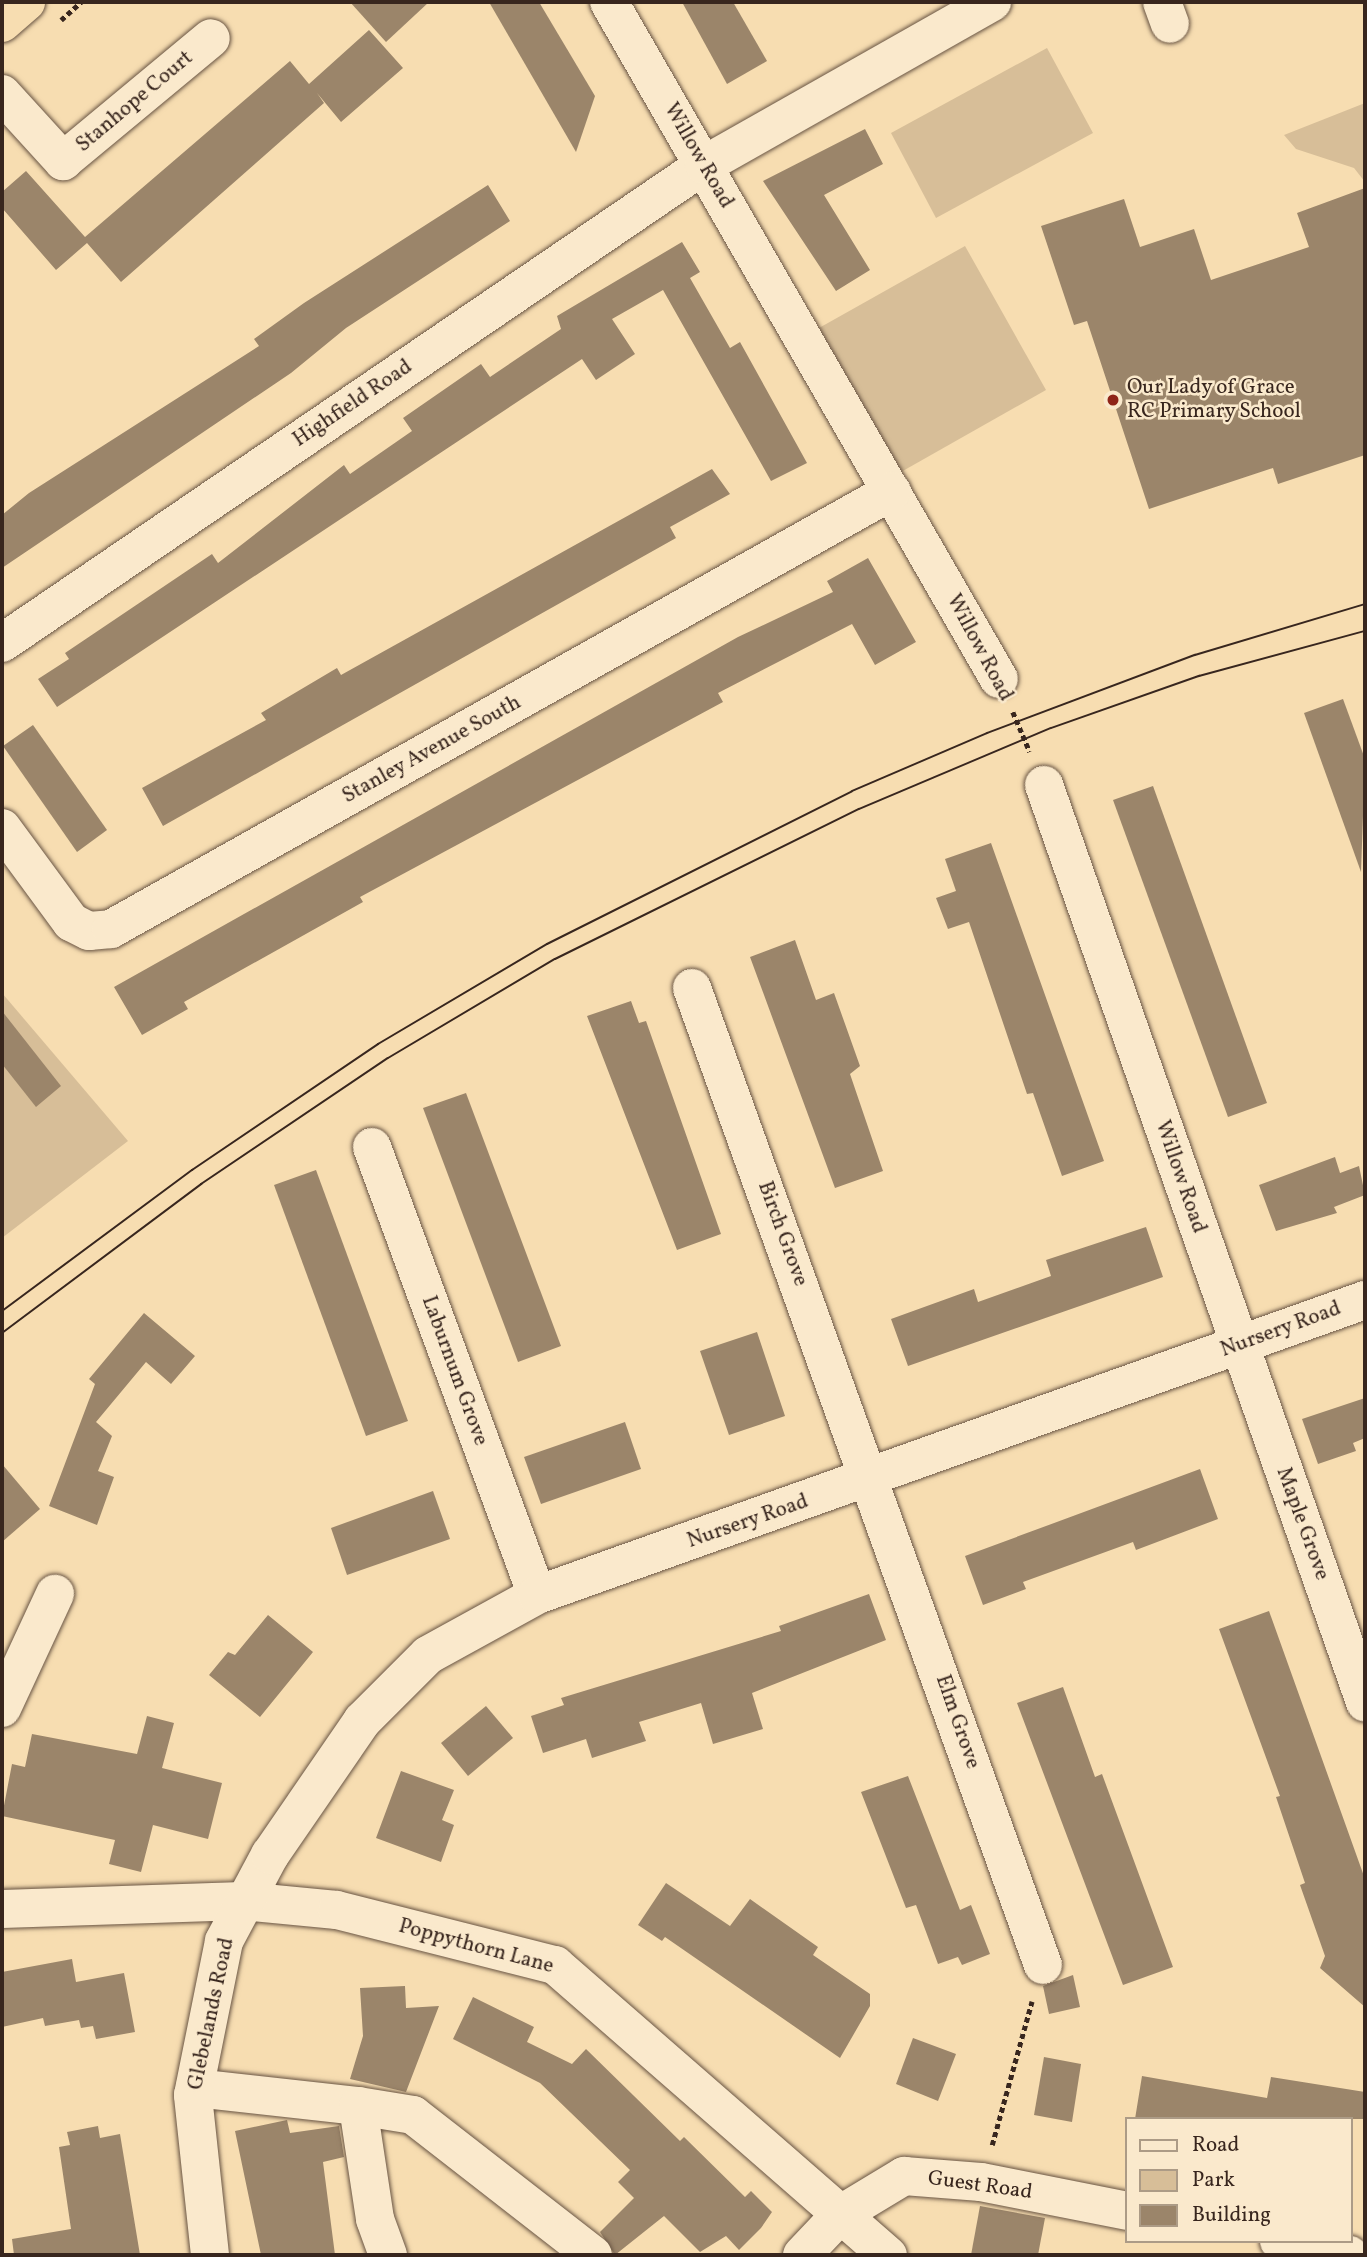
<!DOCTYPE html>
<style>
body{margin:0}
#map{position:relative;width:1367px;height:2257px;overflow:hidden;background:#f7ddb1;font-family:Vollkorn,serif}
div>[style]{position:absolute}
.green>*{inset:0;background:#d7be98}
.building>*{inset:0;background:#9b856a}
.path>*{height:4.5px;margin-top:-2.25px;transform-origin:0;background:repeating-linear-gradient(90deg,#38261e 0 5px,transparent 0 8.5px)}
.roads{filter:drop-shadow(0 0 2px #685443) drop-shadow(0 0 2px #685443)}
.minor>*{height:38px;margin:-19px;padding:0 19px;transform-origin:19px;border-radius:19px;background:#fae9cc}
.highway>*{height:38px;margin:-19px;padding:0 19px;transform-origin:19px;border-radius:19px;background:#f7ddb1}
.tram>*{height:2px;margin:-1px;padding:0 1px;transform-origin:1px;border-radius:1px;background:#38261e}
.dots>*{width:19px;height:19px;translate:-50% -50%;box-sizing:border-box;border:4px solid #fae9cc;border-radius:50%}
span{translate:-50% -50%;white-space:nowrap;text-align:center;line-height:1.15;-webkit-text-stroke:5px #fae9cc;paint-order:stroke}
.street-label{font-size:21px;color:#38261e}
.poi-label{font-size:21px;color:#38261e}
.left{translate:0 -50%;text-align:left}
.frame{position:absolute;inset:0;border:4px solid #38261e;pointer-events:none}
.legend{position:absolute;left:1125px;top:2117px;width:228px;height:126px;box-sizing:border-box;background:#fae9cc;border:2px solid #ac9b86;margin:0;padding:9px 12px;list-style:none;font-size:21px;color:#38261e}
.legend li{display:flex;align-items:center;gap:14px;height:35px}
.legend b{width:35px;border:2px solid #ac9b86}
</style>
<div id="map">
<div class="green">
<div style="clip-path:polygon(1047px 48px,1093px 133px,936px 218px,891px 133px)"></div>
<div style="clip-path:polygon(1365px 103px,1365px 182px,1354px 168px,1296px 149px,1284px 135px)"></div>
<div style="clip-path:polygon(965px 246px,1046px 390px,901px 472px,819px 328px)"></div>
<div style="clip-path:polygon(2px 993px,128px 1141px,2px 1238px)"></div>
</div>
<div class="building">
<div style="clip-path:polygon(350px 2px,429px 2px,386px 42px)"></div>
<div style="clip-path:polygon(489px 2px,539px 2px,595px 96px,576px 152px)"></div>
<div style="clip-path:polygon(682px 2px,733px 2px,767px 61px,727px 84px)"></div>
<div style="clip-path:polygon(369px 30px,403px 68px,341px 122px,317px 93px,324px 103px,121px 282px,87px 243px,56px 270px,2px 208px,2px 192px,26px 171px,85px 237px,290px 61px,309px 84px)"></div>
<div style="clip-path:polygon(865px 129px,883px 164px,824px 195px,870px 270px,836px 291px,763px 181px)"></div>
<div style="clip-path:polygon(488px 185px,510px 221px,346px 328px,291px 373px,2px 568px,2px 515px,29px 493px,259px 346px,254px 339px,304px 303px)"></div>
<div style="clip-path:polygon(1365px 188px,1365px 455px,1278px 484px,1273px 468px,1149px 509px,1087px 321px,1074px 325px,1041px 226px,1124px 199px,1140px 247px,1194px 229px,1211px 280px,1309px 247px,1297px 213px)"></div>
<div style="clip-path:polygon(682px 242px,700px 272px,690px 278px,730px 348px,740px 342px,807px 463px,771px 481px,663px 290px,612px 319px,635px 354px,596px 380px,582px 359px,57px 707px,38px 679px,69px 659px,65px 653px,212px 554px,218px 563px,344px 465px,350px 474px,412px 431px,403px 418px,481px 364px,490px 377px,561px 329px,557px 316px)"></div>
<div style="clip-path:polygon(712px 469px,730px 494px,670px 527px,676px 538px,163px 826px,142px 788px,266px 720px,261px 713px,337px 668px,341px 675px)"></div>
<div style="clip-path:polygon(868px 558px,916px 642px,875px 665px,852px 624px,718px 693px,723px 702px,360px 897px,363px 902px,184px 1002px,188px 1009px,142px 1035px,114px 987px,738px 637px,833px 592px,827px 581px)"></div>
<div style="clip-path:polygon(1343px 699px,1365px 759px,1361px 872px,1304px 713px)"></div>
<div style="clip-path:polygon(33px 725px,107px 830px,77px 852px,3px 746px)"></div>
<div style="clip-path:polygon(1153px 786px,1267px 1103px,1228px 1117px,1113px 800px)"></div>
<div style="clip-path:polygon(991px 843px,1104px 1161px,1062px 1176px,1033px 1093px,1027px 1094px,969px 922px,948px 929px,936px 898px,956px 891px,945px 859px)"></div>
<div style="clip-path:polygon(795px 940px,816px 1000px,834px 993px,860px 1066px,850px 1074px,883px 1171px,835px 1188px,750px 957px)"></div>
<div style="clip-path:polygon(631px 1001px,639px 1023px,646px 1021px,721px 1234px,677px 1250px,587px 1016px)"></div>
<div style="clip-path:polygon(2px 1011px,61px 1086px,36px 1107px,2px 1064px)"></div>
<div style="clip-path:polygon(466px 1093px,561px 1346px,518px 1362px,423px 1108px)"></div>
<div style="clip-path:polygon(1335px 1157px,1340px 1173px,1359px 1166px,1365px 1195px,1334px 1207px,1337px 1213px,1276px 1231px,1259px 1185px)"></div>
<div style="clip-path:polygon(316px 1170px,408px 1421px,366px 1436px,274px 1185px)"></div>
<div style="clip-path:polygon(1146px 1227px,1163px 1277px,908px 1366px,891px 1319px,974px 1289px,978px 1302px,1051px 1276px,1046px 1260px)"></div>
<div style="clip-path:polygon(144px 1313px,195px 1356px,171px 1384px,146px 1362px,96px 1422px,112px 1436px,98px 1471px,114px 1477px,97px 1525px,49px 1506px,95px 1384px,89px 1379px)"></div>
<div style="clip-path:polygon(757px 1332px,785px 1416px,729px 1435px,700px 1351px)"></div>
<div style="clip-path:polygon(1365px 1398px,1365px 1438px,1353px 1443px,1356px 1451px,1318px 1464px,1302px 1419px)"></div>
<div style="clip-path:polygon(625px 1422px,641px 1469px,541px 1504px,524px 1457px)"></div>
<div style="clip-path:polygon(2px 1464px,40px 1509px,2px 1542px)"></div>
<div style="clip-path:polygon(1200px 1469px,1218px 1519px,1136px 1550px,1133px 1542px,1023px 1582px,1026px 1589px,983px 1605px,965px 1556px)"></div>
<div style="clip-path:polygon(433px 1491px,450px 1539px,347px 1575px,331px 1528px)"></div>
<div style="clip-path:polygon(869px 1594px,886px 1640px,752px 1693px,763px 1729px,713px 1744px,701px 1703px,639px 1722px,646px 1741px,592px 1758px,586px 1739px,543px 1753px,531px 1716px,564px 1705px,561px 1698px,781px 1631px,779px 1626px)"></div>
<div style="clip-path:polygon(1269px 1611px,1365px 1879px,1365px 2007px,1320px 1968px,1325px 1956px,1300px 1885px,1305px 1883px,1276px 1797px,1280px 1796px,1219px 1629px)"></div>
<div style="clip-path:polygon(268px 1615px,313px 1652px,260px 1717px,209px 1675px,228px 1652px,235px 1655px)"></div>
<div style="clip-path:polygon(1063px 1687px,1095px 1777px,1102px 1774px,1173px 1967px,1123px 1985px,1017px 1703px)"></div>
<div style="clip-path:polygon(486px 1706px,513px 1738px,468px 1776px,441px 1743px)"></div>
<div style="clip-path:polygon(147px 1716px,174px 1723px,162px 1768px,222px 1783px,208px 1839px,153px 1825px,141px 1872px,109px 1864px,115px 1840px,2px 1816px,12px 1764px,25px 1767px,32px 1734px,137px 1754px)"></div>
<div style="clip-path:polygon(401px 1771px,454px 1790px,442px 1820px,454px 1825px,441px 1862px,376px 1838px)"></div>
<div style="clip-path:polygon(908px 1776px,960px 1910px,971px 1905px,990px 1954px,962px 1965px,958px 1957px,938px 1964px,916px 1905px,906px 1908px,861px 1792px)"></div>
<div style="clip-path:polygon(666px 1883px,730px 1926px,750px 1899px,818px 1947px,813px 1955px,870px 1994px,870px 2006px,840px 2058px,665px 1937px,662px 1941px,638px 1925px)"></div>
<div style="clip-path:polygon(72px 1959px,76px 1982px,124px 1973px,135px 2032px,96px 2039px,93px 2026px,81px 2028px,79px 2020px,45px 2026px,43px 2018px,2px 2027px,2px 1972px)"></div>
<div style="clip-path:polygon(1073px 1975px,1080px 2007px,1049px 2014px,1043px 1986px)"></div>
<div style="clip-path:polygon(405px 1986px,406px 2008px,439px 2006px,406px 2092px,350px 2079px,363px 2036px,360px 1988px)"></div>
<div style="clip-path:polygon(473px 1997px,534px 2027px,527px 2042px,572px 2064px,586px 2049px,680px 2141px,684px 2137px,745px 2197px,751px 2191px,772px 2212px,761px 2228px,739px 2250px,726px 2236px,700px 2252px,664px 2216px,615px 2255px,600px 2232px,634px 2198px,618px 2182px,630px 2170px,540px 2083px,453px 2039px)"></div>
<div style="clip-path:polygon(913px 2038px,956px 2054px,938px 2101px,896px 2084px)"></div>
<div style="clip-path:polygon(1044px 2057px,1081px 2064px,1072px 2122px,1034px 2115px)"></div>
<div style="clip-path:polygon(1142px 2076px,1267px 2098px,1271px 2077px,1365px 2092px,1365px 2119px,1135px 2119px)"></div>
<div style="clip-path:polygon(287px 2120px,290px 2133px,339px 2126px,344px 2157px,323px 2162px,335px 2255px,261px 2255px,235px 2131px)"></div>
<div style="clip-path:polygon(98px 2126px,100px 2138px,120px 2134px,140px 2255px,14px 2255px,12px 2239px,71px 2229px,59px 2147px,70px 2145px,67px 2132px)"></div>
<div style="clip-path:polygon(980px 2206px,1045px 2218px,1038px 2255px,971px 2255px)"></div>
</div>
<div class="path">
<div style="left:61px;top:20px;width:27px;rotate:-42deg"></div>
<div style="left:1013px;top:712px;width:43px;rotate:67deg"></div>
<div style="left:992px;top:2145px;width:149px;rotate:-74.5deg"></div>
</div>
<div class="roads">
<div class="minor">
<div style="left:609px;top:2px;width:781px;rotate:60.06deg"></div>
<div style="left:1162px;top:2px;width:23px;rotate:70deg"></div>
<div style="left:2px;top:94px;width:91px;rotate:47.7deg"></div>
<div style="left:63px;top:161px;width:192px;rotate:-39.7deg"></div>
<div style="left:2px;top:643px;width:849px;rotate:-34.25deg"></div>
<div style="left:704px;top:165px;width:331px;rotate:-29.5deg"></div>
<div style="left:1044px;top:785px;width:972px;rotate:70.71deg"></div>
<div style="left:2px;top:828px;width:117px;rotate:53.7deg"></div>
<div style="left:71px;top:922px;width:20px;rotate:27deg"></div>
<div style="left:89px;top:931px;width:22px;rotate:-5deg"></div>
<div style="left:111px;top:929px;width:895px;rotate:-29.28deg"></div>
<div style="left:692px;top:988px;width:1038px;rotate:70.24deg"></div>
<div style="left:372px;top:1147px;width:477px;rotate:69.8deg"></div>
<div style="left:2px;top:1708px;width:126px;rotate:-65.1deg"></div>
<div style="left:2px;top:1909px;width:241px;rotate:-1.9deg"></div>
<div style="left:243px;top:1901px;width:94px;rotate:5.5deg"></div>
<div style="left:337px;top:1910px;width:225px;rotate:14.2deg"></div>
<div style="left:555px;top:1965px;width:442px;rotate:41.1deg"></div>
<div style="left:195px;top:2088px;width:164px;rotate:6.3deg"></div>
<div style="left:1279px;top:2241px;width:72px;rotate:11.2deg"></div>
<div style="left:210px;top:2255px;width:161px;rotate:-96.1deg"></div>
<div style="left:193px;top:2095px;width:157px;rotate:-78.6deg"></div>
<div style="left:224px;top:1941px;width:98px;rotate:-61.9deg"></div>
<div style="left:270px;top:1855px;width:163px;rotate:-55.5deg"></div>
<div style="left:362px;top:1721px;width:93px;rotate:-45deg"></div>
<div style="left:428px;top:1655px;width:124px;rotate:-28.8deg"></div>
<div style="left:537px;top:1595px;width:879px;rotate:-19.61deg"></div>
<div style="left:388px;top:2255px;width:38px;rotate:-110deg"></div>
<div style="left:375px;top:2219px;width:114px;rotate:-98.6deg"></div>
<div style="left:358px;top:2106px;width:56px;rotate:9.3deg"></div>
<div style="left:413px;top:2115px;width:228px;rotate:37.9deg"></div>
<div style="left:802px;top:2255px;width:57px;rotate:-46.4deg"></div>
<div style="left:841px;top:2214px;width:74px;rotate:-31.1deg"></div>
<div style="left:904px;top:2176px;width:77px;rotate:4.5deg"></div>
<div style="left:981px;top:2182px;width:149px;rotate:11.2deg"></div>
</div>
<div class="highway">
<div style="left:2px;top:23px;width:32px;rotate:-41deg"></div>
</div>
</div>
<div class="tram">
<div style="left:2px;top:1311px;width:237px;rotate:-36.6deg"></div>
<div style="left:192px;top:1170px;width:225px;rotate:-34.1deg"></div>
<div style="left:378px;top:1044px;width:196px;rotate:-30.6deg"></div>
<div style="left:547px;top:944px;width:341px;rotate:-26.6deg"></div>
<div style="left:852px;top:791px;width:147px;rotate:-23.2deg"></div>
<div style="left:987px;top:733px;width:222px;rotate:-20.6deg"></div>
<div style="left:1195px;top:655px;width:177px;rotate:-16.7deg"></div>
<div style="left:2px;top:1333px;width:249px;rotate:-36.8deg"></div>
<div style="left:201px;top:1184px;width:225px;rotate:-34deg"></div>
<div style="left:388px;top:1058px;width:194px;rotate:-30.7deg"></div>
<div style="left:555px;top:959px;width:339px;rotate:-26.3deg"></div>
<div style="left:859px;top:809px;width:208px;rotate:-22.9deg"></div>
<div style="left:1051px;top:728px;width:157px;rotate:-19.4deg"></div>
<div style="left:1199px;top:676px;width:172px;rotate:-15.2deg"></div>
</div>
<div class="dots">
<div style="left:1113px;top:400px;background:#8f2418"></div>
</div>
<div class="street-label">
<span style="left:135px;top:102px;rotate:-40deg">Stanhope Court</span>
<span style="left:698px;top:156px;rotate:60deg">Willow Road</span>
<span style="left:353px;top:404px;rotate:-34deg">Highfield Road</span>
<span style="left:979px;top:648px;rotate:62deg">Willow Road</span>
<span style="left:432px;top:750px;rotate:-29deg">Stanley Avenue South</span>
<span style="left:1180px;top:1177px;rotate:71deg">Willow Road</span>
<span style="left:782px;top:1234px;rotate:70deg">Birch Grove</span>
<span style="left:1281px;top:1330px;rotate:-20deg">Nursery Road</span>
<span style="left:454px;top:1371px;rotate:70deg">Laburnum Grove</span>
<span style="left:748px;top:1522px;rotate:-19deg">Nursery Road</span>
<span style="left:1302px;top:1524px;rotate:70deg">Maple Grove</span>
<span style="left:957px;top:1722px;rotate:71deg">Elm Grove</span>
<span style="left:476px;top:1947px;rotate:15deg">Poppythorn Lane</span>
<span style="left:212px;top:2014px;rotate:-78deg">Glebelands Road</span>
<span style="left:980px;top:2186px;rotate:8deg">Guest Road</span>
</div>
<div class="poi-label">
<span class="left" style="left:1127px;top:400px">Our Lady of Grace<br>RC Primary School</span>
</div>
<div class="frame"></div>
<ul class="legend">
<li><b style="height:9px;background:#fae9cc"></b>Road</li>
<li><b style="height:19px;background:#d7be98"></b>Park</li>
<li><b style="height:19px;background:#9b856a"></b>Building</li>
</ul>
</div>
